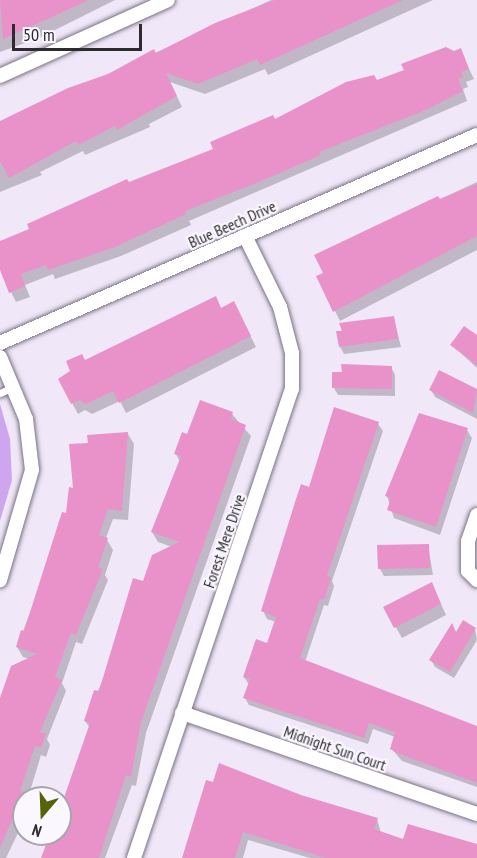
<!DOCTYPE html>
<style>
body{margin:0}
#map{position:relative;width:477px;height:858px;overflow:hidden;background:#f0e7f8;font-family:"PT Sans Narrow",sans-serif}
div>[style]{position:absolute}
.green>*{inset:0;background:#cea6f0}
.shadow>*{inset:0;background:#0003}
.building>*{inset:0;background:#e992c9}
.roads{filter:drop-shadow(0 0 2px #7a7281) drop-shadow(0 0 2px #7a7281)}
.lane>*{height:7px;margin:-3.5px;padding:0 3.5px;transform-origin:3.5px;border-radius:3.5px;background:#fff}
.street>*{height:14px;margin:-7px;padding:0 7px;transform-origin:7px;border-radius:7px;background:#fff}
span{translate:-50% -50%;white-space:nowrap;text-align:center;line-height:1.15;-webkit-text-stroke:4.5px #faf7fe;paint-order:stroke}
.street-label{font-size:16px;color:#2d2a30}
.north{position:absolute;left:12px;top:786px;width:60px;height:60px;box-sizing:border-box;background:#faf7fe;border:2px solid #a8a5ac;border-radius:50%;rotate:199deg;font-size:16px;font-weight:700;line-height:24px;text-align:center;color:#2d2a30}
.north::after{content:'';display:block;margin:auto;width:21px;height:27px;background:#566407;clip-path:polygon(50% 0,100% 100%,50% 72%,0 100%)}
.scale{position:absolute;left:12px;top:24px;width:130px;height:27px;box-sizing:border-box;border:3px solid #2d2a30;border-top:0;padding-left:8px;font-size:18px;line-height:21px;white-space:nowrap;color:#2d2a30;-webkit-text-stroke:4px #faf7fe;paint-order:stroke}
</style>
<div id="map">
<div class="green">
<div style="clip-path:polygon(0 404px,10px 439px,12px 480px,0 521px)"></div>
</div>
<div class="shadow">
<div style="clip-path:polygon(0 0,115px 0,39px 38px,0 52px)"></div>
<div style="clip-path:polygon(271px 0,433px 0,268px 75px,265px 69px,205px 94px,170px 82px,182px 107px,149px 124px,150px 127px,85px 155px,83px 151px,40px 172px,42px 175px,0 192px,0 124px)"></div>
<div style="clip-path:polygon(460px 50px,474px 79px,466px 82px,468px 87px,463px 89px,467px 101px,189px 221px,191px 225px,121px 256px,55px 279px,53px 274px,25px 285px,30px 297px,16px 302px,11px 292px,0 266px,0 249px,128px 184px,215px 150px,274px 121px)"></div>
<div style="clip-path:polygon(477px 182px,477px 250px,340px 321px,318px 277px,325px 273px,316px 256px)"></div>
<div style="clip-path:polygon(221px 309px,239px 313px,256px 347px,126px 413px,120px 401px,92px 414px,85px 410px,78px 414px,72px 403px,84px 362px)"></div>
<div style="clip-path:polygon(394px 318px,401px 347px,344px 354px,340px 347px)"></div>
<div style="clip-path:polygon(477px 337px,477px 368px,452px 345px)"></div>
<div style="clip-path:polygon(391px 367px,395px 375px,395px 396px,338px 395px,334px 388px)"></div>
<div style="clip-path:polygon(440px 372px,477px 390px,477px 419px,435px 397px,431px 390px)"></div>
<div style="clip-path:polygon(232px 414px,251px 436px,146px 733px,136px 786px,132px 785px,105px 858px,42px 858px,50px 834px,60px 834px,60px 803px,63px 804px,90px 728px,85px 721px,144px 583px,172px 547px,158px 542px,152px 532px,180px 462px,176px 454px,188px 436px)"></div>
<div style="clip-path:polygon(378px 424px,383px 431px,332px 581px,334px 586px,328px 606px,324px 605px,305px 662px,428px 707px,477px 730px,477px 787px,402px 761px,391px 748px,395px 737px,373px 729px,368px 744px,249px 705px,245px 698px,249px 685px,244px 677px,268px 645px,276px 622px,267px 619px,263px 611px,310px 489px)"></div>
<div style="clip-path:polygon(467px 430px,472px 438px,440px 535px,394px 518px,387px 496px)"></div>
<div style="clip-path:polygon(128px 434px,134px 444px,128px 520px,113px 519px,106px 538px,113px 550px,105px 575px,108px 580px,82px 644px,76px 642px,62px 683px,66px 691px,47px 739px,50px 745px,46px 757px,41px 755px,28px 798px,24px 798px,18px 833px,6px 858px,0 858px,0 701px,30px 659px,23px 657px,17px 647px,67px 515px,89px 445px)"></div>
<div style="clip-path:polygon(428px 545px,433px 575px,384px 576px,380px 569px)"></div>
<div style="clip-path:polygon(432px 584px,446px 615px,402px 638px,385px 608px)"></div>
<div style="clip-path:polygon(475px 629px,477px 640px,454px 678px,435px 667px,431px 660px,456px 634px)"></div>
<div style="clip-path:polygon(301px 796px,377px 819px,381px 833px,404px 841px,477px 847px,477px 858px,310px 858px,248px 840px,243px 858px,183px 858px)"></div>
</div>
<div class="building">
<div style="clip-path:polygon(0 0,87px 0,87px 1px,3px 39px)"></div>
<div style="clip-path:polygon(275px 0,403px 0,260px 65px,257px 59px,198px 84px,166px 73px,177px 96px,117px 130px,115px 126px,78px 145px,76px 141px,9px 178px,0 161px,0 121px,68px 88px,108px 74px,154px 49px,156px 53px,215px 23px)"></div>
<div style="clip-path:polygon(446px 47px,454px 51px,461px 48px,469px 69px,461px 72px,463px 77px,458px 79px,463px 91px,428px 109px,319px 152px,321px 155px,259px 182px,185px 211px,186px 214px,115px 247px,48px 270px,46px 265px,21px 274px,25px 286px,9px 293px,0 270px,0 241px,29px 229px,27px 224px,127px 179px,129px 182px,213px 149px,210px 142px,273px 115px,275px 119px,346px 82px,374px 75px,377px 80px,404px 70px,401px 64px)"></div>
<div style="clip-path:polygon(477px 184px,477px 236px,333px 312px,316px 276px,323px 273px,314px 255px,438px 196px,440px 199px)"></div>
<div style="clip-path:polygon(216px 296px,221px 308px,234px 301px,251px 336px,119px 403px,113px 391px,86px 404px,79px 400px,71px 404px,58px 379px,70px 371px,66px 361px,82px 354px,85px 360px)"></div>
<div style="clip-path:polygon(394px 316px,398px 339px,339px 347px,336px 331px,342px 331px,339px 323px)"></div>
<div style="clip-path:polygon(464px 326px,477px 335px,477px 365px,450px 345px)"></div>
<div style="clip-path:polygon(341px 364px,392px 366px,392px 389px,332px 388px,332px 372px,342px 372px)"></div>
<div style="clip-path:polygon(439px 370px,477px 389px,473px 413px,429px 390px)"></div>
<div style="clip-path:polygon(200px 400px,233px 412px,231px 419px,246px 425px,141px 722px,131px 777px,126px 775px,99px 858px,41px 858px,50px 834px,60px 834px,60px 809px,90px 723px,84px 721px,94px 690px,99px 691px,133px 578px,143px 581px,152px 555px,179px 542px,151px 532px,181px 456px,174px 454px,182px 432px,187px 434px)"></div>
<div style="clip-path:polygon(334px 407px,379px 422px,327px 576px,331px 578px,324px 600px,320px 599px,300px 658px,477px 726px,477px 783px,397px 753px,390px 749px,395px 732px,369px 723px,364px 738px,243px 698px,250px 679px,243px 677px,256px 639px,267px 643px,276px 617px,261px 611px,296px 499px,301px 484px,309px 487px)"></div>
<div style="clip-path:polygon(419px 413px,468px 428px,436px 527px,387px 510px,391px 498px,385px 496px)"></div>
<div style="clip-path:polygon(128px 432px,122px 511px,108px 509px,99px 535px,108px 538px,98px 567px,103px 569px,76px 635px,71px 633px,55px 677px,62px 680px,40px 732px,46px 734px,41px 748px,35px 746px,20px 791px,24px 792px,0 848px,0 698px,11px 666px,37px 654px,16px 647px,21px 630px,24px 631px,62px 512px,66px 513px,69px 487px,73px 488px,69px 444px,88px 443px,87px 435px)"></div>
<div style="clip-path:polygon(429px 544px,430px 568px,378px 569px,377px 545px)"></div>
<div style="clip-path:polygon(432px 582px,441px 604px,394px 628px,383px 607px)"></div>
<div style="clip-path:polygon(463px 620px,476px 628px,450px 672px,429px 660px,452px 623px,456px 632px)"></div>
<div style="clip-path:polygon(219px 763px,301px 795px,378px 818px,374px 829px,403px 839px,408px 824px,477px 844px,477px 858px,326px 858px,243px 832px,235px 858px,182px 858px,206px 780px,213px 782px)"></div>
</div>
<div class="roads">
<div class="lane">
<div style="left:0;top:393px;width:14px;rotate:-25deg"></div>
</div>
<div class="street">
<div style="left:0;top:76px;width:184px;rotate:-24.3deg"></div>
<div style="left:0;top:343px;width:520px;rotate:-23.56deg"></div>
<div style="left:0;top:357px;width:67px;rotate:67.2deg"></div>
<div style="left:26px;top:419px;width:51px;rotate:83.3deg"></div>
<div style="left:32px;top:470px;width:115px;rotate:106.2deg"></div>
<div style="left:477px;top:515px;width:28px;rotate:109deg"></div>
<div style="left:468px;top:541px;width:30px;rotate:90deg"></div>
<div style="left:468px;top:571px;width:13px;rotate:45deg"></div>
<div style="left:182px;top:713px;width:312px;rotate:18.9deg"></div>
<div style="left:134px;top:858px;width:495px;rotate:-71.4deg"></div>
<div style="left:292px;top:389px;width:36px;rotate:-90deg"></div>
<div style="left:292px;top:353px;width:48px;rotate:-104.6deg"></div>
<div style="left:280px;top:307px;width:79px;rotate:-116.2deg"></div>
</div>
</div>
<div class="street-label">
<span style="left:232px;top:224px;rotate:-24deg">Blue Beech Drive</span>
<span style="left:224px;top:541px;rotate:-71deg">Forest Mere Drive</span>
<span style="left:335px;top:748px;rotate:19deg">Midnight Sun Court</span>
</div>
<div class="north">N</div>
<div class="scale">50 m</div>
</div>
